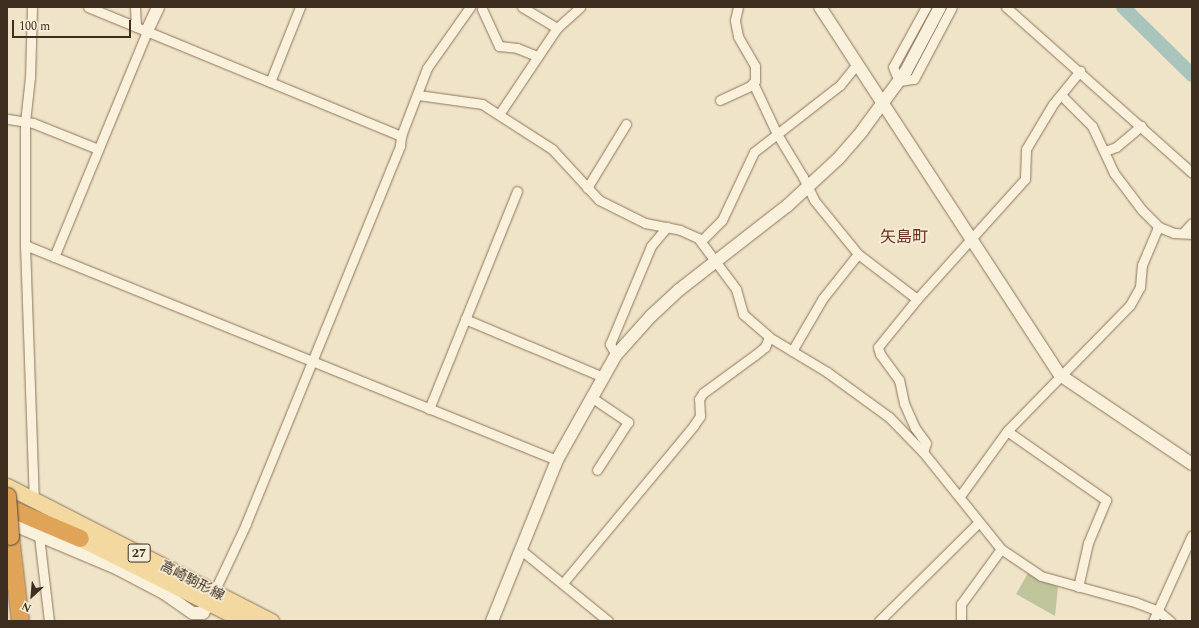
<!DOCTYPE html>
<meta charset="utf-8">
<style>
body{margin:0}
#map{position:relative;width:1199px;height:628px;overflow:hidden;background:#f0e4c8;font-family:Spectral,"Noto Sans JP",serif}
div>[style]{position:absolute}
.cemetery>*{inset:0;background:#bfc49a}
.river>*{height:14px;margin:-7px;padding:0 7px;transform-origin:7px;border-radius:7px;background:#a9c4bc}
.roads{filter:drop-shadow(0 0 1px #8d765c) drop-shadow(0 0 1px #8d765c)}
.minor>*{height:9px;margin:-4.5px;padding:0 4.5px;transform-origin:4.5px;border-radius:4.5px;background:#faf1dc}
.tertiary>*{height:12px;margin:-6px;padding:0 6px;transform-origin:6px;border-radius:6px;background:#faf1dc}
.primary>*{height:15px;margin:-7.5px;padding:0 7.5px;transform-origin:7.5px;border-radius:7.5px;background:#f3d9a0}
.motorway>*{height:17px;margin:-8.5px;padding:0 8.5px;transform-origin:8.5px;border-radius:8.5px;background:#e0a458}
.bridges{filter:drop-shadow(0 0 1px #5b4430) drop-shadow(0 0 1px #5b4430)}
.motorway-bridge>*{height:17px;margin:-8.5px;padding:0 8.5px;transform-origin:8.5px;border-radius:8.5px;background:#e0a458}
span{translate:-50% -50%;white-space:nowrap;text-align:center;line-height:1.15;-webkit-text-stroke:3px #f7eed8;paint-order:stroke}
.shield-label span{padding:1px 3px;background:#f7eed8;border:1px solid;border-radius:3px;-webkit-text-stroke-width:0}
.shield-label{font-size:13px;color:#3d2e20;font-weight:700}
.street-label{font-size:14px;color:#3d2e20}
.quarter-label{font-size:16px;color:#6b2e1e}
.frame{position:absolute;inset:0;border:8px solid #3d2e20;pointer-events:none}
.north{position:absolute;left:12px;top:576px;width:40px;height:40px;-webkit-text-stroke:3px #f7eed8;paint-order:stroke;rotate:206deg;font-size:11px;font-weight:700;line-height:16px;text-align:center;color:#3d2e20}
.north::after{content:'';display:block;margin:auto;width:14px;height:18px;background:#3d2e20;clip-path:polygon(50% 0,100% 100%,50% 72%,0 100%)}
.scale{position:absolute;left:12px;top:20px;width:119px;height:18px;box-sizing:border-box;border:2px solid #3d2e20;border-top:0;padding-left:5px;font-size:12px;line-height:14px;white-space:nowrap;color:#3d2e20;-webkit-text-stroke:3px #f7eed8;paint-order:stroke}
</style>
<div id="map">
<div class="cemetery">
<div style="clip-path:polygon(1028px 573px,1058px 587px,1055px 616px,1016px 594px)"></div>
</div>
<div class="river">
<div style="left:1123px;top:7px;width:97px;rotate:44.6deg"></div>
</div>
<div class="roads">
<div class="minor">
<div style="left:32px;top:7px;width:70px;rotate:91.6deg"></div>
<div style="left:30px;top:77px;width:45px;rotate:96.3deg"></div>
<div style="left:25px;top:122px;width:123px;rotate:90deg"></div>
<div style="left:25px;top:245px;width:254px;rotate:88deg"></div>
<div style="left:88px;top:7px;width:339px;rotate:22.4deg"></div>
<div style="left:401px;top:136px;width:10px;rotate:96deg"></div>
<div style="left:400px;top:146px;width:408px;rotate:112.2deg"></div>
<div style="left:246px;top:524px;width:75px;rotate:115.2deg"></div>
<div style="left:135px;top:7px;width:20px;rotate:87deg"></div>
<div style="left:522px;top:7px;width:41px;rotate:31deg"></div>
<div style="left:926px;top:7px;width:68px;rotate:118.8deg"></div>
<div style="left:893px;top:67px;width:15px;rotate:67deg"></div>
<div style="left:899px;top:81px;width:15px;rotate:-8deg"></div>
<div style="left:914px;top:79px;width:81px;rotate:-62.2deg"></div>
<div style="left:1006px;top:7px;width:249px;rotate:41.7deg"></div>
<div style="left:482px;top:9px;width:41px;rotate:65.3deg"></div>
<div style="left:499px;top:46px;width:18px;rotate:6deg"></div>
<div style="left:517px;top:48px;width:22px;rotate:22deg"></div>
<div style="left:270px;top:82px;width:81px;rotate:-68.2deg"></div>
<div style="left:753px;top:83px;width:56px;rotate:64.8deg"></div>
<div style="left:777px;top:134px;width:50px;rotate:58.8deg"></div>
<div style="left:803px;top:177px;width:25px;rotate:64deg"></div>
<div style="left:814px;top:200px;width:70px;rotate:50.8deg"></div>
<div style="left:858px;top:254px;width:74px;rotate:37.3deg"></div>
<div style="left:418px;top:95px;width:65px;rotate:8deg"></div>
<div style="left:482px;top:104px;width:83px;rotate:32.7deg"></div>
<div style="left:552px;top:149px;width:69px;rotate:47.3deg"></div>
<div style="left:599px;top:200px;width:51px;rotate:26.6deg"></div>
<div style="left:645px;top:223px;width:36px;rotate:11deg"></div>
<div style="left:680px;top:230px;width:20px;rotate:24deg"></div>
<div style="left:698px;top:238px;width:64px;rotate:53.3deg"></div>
<div style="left:736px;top:289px;width:26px;rotate:74deg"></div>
<div style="left:743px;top:314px;width:35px;rotate:41deg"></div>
<div style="left:769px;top:337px;width:68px;rotate:31.1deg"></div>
<div style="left:827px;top:372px;width:77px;rotate:36deg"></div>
<div style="left:889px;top:417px;width:49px;rotate:45.8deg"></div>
<div style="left:923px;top:452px;width:124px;rotate:51.2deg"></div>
<div style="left:1001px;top:549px;width:48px;rotate:34deg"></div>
<div style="left:1041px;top:576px;width:98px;rotate:15.5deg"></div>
<div style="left:1135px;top:602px;width:25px;rotate:21deg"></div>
<div style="left:1158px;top:611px;width:16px;rotate:40deg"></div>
<div style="left:1061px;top:95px;width:44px;rotate:45deg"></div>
<div style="left:1092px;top:126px;width:52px;rotate:64.9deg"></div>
<div style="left:1114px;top:173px;width:46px;rotate:52.9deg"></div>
<div style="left:1142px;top:210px;width:24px;rotate:45deg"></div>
<div style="left:720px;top:100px;width:33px;rotate:-25deg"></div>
<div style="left:750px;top:86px;width:7px;rotate:-45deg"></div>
<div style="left:755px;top:81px;width:15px;rotate:-90deg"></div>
<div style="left:755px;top:66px;width:34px;rotate:-120deg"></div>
<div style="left:738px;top:36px;width:16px;rotate:-101deg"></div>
<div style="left:735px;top:20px;width:13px;rotate:-77deg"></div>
<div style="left:500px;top:113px;width:102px;rotate:-56.2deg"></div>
<div style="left:557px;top:28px;width:31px;rotate:-42deg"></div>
<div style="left:8px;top:119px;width:25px;rotate:9deg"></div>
<div style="left:33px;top:123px;width:70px;rotate:21.8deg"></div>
<div style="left:401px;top:136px;width:73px;rotate:-69.1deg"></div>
<div style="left:427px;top:68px;width:75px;rotate:-54.8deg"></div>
<div style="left:1105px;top:151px;width:12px;rotate:-20deg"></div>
<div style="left:1116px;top:147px;width:33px;rotate:-40deg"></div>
<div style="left:587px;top:188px;width:75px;rotate:-58.6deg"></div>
<div style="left:1183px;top:233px;width:13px;rotate:-48deg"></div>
<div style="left:701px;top:241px;width:30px;rotate:-45deg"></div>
<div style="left:722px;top:220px;width:75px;rotate:-64.8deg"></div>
<div style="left:754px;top:152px;width:109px;rotate:-37.9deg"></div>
<div style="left:840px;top:85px;width:26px;rotate:-51deg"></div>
<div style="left:25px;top:245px;width:574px;rotate:22.01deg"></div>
<div style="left:54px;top:257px;width:244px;rotate:-67.6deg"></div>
<div style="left:465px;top:319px;width:150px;rotate:22.8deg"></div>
<div style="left:792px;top:351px;width:61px;rotate:-59.7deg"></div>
<div style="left:823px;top:298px;width:56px;rotate:-51.5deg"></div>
<div style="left:616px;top:355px;width:13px;rotate:-119deg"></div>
<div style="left:610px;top:344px;width:106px;rotate:-67.3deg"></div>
<div style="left:651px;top:246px;width:25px;rotate:-50deg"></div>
<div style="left:591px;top:397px;width:45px;rotate:34deg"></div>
<div style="left:628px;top:422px;width:57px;rotate:122.9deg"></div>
<div style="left:429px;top:409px;width:235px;rotate:-68deg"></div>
<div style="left:1007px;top:431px;width:121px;rotate:34.9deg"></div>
<div style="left:1106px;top:500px;width:47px;rotate:112.7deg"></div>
<div style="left:1088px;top:543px;width:45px;rotate:102.8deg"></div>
<div style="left:923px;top:452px;width:9px;rotate:-72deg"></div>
<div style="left:926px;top:443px;width:19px;rotate:-126deg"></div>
<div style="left:915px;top:428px;width:27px;rotate:-114deg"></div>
<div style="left:904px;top:403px;width:24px;rotate:-102deg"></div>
<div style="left:899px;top:380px;width:32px;rotate:-126deg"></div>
<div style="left:880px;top:354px;width:7px;rotate:-106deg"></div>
<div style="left:878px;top:347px;width:62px;rotate:-50.9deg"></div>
<div style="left:917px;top:299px;width:161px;rotate:-48deg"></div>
<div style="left:1025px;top:179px;width:30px;rotate:-88deg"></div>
<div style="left:1026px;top:149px;width:52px;rotate:-59deg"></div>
<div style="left:1053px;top:104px;width:43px;rotate:-50.7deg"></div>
<div style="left:960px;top:496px;width:80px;rotate:-54.1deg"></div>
<div style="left:1007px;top:431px;width:176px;rotate:-45.7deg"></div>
<div style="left:1130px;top:305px;width:21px;rotate:-61deg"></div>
<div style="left:1140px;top:287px;width:22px;rotate:-85deg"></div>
<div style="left:1142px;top:265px;width:39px;rotate:-67deg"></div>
<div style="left:1157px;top:229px;width:3px;rotate:-45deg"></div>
<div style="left:1159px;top:227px;width:16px;rotate:22deg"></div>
<div style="left:1174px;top:233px;width:18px;rotate:3deg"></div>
<div style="left:39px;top:536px;width:86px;rotate:83.3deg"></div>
<div style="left:521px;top:550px;width:112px;rotate:39.2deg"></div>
<div style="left:563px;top:583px;width:205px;rotate:-50.3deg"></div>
<div style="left:694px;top:425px;width:11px;rotate:-56deg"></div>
<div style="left:700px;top:416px;width:17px;rotate:-93deg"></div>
<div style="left:699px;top:399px;width:7px;rotate:-56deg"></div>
<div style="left:703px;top:393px;width:64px;rotate:-36.2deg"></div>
<div style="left:755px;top:355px;width:13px;rotate:-39deg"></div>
<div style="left:765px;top:347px;width:11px;rotate:-68deg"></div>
<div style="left:879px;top:621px;width:139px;rotate:-44.7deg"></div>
<div style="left:961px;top:621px;width:17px;rotate:-90deg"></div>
<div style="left:961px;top:604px;width:68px;rotate:-54deg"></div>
<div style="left:1153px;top:621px;width:94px;rotate:-65.6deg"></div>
</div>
<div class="tertiary">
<div style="left:820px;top:7px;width:439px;rotate:56.9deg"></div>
<div style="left:1060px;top:375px;width:159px;rotate:34deg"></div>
<div style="left:147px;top:31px;width:26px;rotate:-65deg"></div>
<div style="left:7px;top:522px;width:121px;rotate:22.9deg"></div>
<div style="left:118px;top:569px;width:52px;rotate:27.6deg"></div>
<div style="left:164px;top:593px;width:35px;rotate:35deg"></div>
<div style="left:193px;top:613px;width:10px"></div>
<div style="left:203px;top:613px;width:21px;rotate:-61deg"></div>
<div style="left:492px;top:621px;width:174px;rotate:-68deg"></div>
<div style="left:557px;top:460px;width:120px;rotate:-60.7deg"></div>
<div style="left:616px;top:355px;width:52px;rotate:-48.1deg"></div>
<div style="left:651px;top:316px;width:38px;rotate:-43deg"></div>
<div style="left:679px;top:290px;width:137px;rotate:-37.9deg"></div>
<div style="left:787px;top:206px;width:69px;rotate:-42.7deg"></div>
<div style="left:838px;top:159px;width:37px;rotate:-49deg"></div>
<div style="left:862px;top:131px;width:74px;rotate:-53.7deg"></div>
<div style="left:906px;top:71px;width:72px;rotate:-62deg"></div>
</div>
<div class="primary">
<div style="left:7px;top:486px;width:297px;rotate:27.1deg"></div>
<div style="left:69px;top:533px;width:197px;rotate:26.6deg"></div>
</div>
<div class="motorway">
<div style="left:7px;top:507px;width:79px;rotate:23deg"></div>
<div style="left:10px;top:536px;width:86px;rotate:83.3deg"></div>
</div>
</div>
<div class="bridges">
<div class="motorway-bridge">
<div style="left:7px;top:496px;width:40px;rotate:85.7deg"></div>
</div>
</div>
<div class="shield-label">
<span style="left:139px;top:553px">27</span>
</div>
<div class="street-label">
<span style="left:192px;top:581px;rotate:27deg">高崎駒形線</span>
</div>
<div class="quarter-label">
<span style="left:904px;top:237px">矢島町</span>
</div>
<div class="frame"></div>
<div class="north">N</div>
<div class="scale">100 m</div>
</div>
